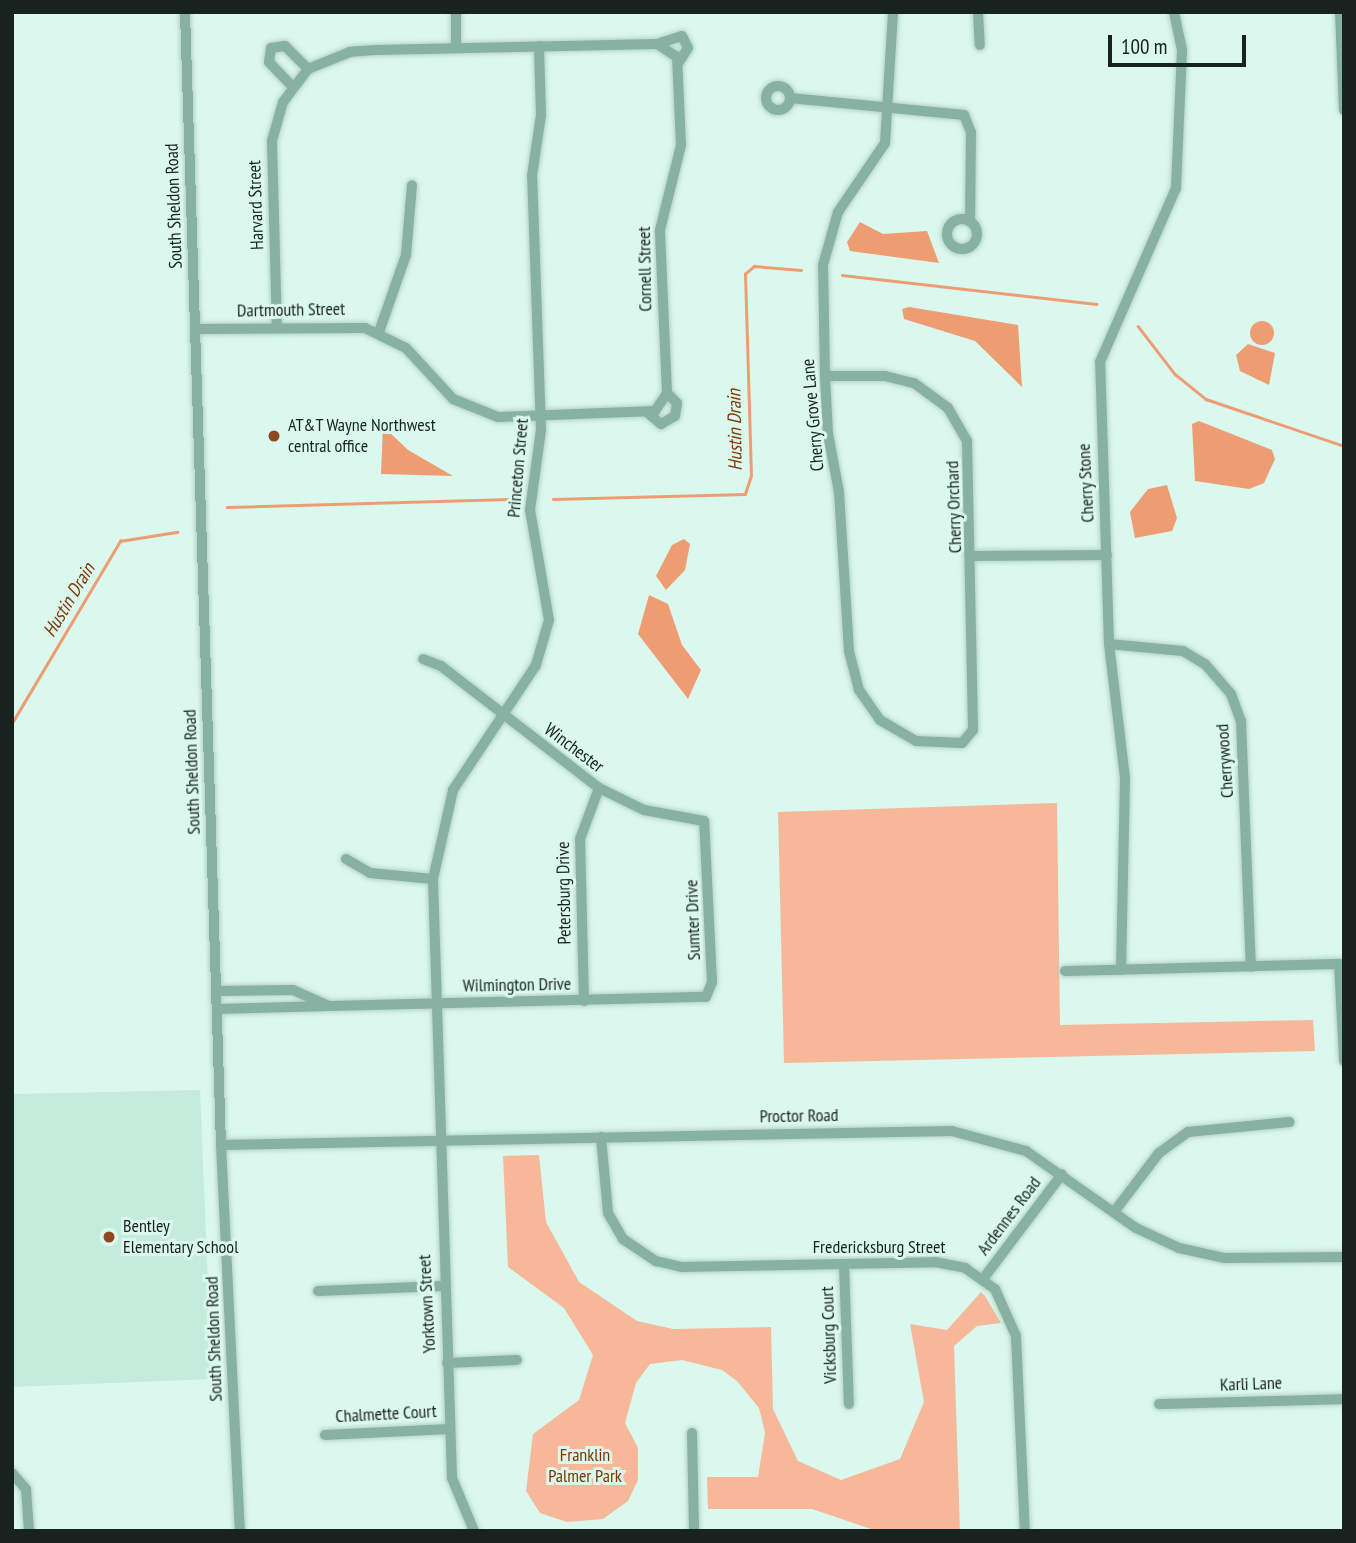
<!DOCTYPE html>
<style>
body{margin:0}
#map{position:relative;width:1356px;height:1543px;overflow:hidden;background:#daf8ed;font-family:"PT Sans Narrow",sans-serif}
div>[style]{position:absolute}
.built>*{inset:0;background:#c5ebdd}
.green>*{inset:0;background:#f6b899}
.water>*{inset:0;background:#ee9d73}
.round{border-radius:50%}
.stream>*{height:2.5px;margin:-1.25px;padding:0 1.25px;transform-origin:1.25px;border-radius:1.25px;background:#ee9d73}
.roads{filter:drop-shadow(0 0 2px #b7d2c8) drop-shadow(0 0 2px #b7d2c8)}
.minor>*{height:10px;margin:-5px;padding:0 5px;transform-origin:5px;border-radius:5px;background:#87b2a3}
.minor>.ring{margin:-5px;padding:0;box-sizing:content-box;background:none;border:10px solid #87b2a3;border-radius:50%}
.dots>*{width:19px;height:19px;translate:-50% -50%;box-sizing:border-box;border:4px solid #daf8ed;border-radius:50%}
span{translate:-50% -50%;white-space:nowrap;text-align:center;line-height:1.15;-webkit-text-stroke:6px #daf8ed;paint-order:stroke}
.street-label{font-size:18px;color:#18231f}
.poi-label{font-size:18px;color:#18231f}
.left{translate:0 -50%;text-align:left}
.park-label{font-size:18px;color:#7c3401}
.water-label{font-size:19px;color:#803706;font-style:italic}
.frame{position:absolute;inset:0;border:14px solid #18231f;pointer-events:none}
.scale{position:absolute;left:1108px;top:35px;width:138px;height:32px;box-sizing:border-box;border:4px solid #18231f;border-top:0;padding-left:9px;font-size:21px;line-height:24px;white-space:nowrap;color:#18231f;-webkit-text-stroke:5px #daf8ed;paint-order:stroke}
</style>
<div id="map">
<div class="built">
<div style="clip-path:polygon(200px 1090px,212px 1379px,12px 1387px,12px 1094px)"></div>
</div>
<div class="green">
<div style="clip-path:polygon(1057px 803px,1060px 1025px,1313px 1020px,1315px 1051px,784px 1063px,778px 812px)"></div>
<div style="clip-path:polygon(539px 1155px,546px 1222px,579px 1282px,637px 1321px,673px 1329px,771px 1327px,773px 1409px,798px 1461px,841px 1480px,900px 1459px,924px 1402px,910px 1324px,947px 1330px,981px 1292px,985px 1296px,1001px 1323px,977px 1326px,954px 1346px,960px 1531px,877px 1531px,812px 1509px,708px 1509px,707px 1477px,758px 1477px,765px 1433px,759px 1408px,737px 1381px,722px 1370px,682px 1360px,650px 1364px,636px 1383px,625px 1423px,638px 1448px,638px 1480px,628px 1501px,603px 1519px,567px 1522px,540px 1513px,526px 1491px,533px 1434px,579px 1400px,593px 1355px,564px 1308px,508px 1267px,503px 1156px)"></div>
</div>
<div class="water">
<div style="clip-path:polygon(860px 222px,883px 234px,927px 231px,939px 263px,850px 251px,847px 242px)"></div>
<div style="clip-path:polygon(909px 307px,1018px 325px,1022px 387px,975px 341px,904px 319px,902px 309px)"></div>
<div class="round" style="left:1250px;top:321px;width:24px;height:24px"></div>
<div style="clip-path:polygon(1248px 344px,1275px 353px,1269px 385px,1240px 371px,1236px 355px)"></div>
<div style="clip-path:polygon(1199px 421px,1272px 450px,1275px 459px,1264px 483px,1249px 489px,1195px 481px,1192px 424px)"></div>
<div style="clip-path:polygon(383px 426px,408px 450px,453px 476px,381px 474px)"></div>
<div style="clip-path:polygon(1167px 485px,1177px 518px,1172px 531px,1135px 538px,1130px 512px,1148px 489px)"></div>
<div style="clip-path:polygon(684px 539px,690px 544px,685px 570px,666px 590px,656px 576px,672px 545px)"></div>
<div style="clip-path:polygon(649px 595px,668px 604px,682px 645px,701px 670px,688px 699px,638px 634px)"></div>
</div>
<div class="stream">
<div style="left:842px;top:275px;width:256px;rotate:6.5deg"></div>
<div style="left:1138px;top:326px;width:61px;rotate:52.4deg"></div>
<div style="left:1175px;top:374px;width:40px;rotate:39deg"></div>
<div style="left:1206px;top:399px;width:146px;rotate:18.8deg"></div>
<div style="left:553px;top:499px;width:192px;rotate:-1.5deg"></div>
<div style="left:745px;top:494px;width:19px;rotate:-72deg"></div>
<div style="left:751px;top:476px;width:202px;rotate:-91.7deg"></div>
<div style="left:745px;top:274px;width:12px;rotate:-42deg"></div>
<div style="left:754px;top:266px;width:47px;rotate:4.9deg"></div>
<div style="left:227px;top:507px;width:284px;rotate:-1.6deg"></div>
<div style="left:12px;top:723px;width:212px;rotate:-59.3deg"></div>
<div style="left:120px;top:541px;width:58px;rotate:-9deg"></div>
</div>
<div class="roads">
<div class="minor">
<div style="left:185px;top:12px;width:1134px;rotate:88.18deg"></div>
<div style="left:221px;top:1145px;width:386px;rotate:87.2deg"></div>
<div style="left:456px;top:12px;width:36px;rotate:90deg"></div>
<div style="left:978px;top:12px;width:33px;rotate:87deg"></div>
<div style="left:1340px;top:12px;width:98px;rotate:87.7deg"></div>
<div style="left:657px;top:44px;width:26px;rotate:-18deg"></div>
<div style="left:682px;top:36px;width:13px;rotate:63deg"></div>
<div style="left:688px;top:48px;width:17px;rotate:123deg"></div>
<div class="ring" style="left:766px;top:86px;width:14px;height:14px"></div>
<div style="left:292px;top:86px;width:33px;rotate:-134deg"></div>
<div style="left:269px;top:62px;width:14px;rotate:-82deg"></div>
<div style="left:271px;top:48px;width:14px;rotate:-8deg"></div>
<div style="left:285px;top:46px;width:33px;rotate:45deg"></div>
<div style="left:790px;top:98px;width:175px;rotate:5.6deg"></div>
<div style="left:964px;top:115px;width:18px;rotate:68deg"></div>
<div style="left:971px;top:132px;width:90px;rotate:90.6deg"></div>
<div class="ring" style="left:947px;top:219px;width:20px;height:20px"></div>
<div style="left:196px;top:329px;width:169px;rotate:-0.3deg"></div>
<div style="left:365px;top:328px;width:46px;rotate:26deg"></div>
<div style="left:406px;top:348px;width:69px;rotate:47.3deg"></div>
<div style="left:453px;top:399px;width:48px;rotate:21.8deg"></div>
<div style="left:498px;top:417px;width:157px;rotate:-2.2deg"></div>
<div style="left:655px;top:411px;width:22px;rotate:-56deg"></div>
<div style="left:667px;top:393px;width:163px;rotate:-92.5deg"></div>
<div style="left:660px;top:230px;width:88px;rotate:-76.1deg"></div>
<div style="left:681px;top:145px;width:88px;rotate:-92.6deg"></div>
<div style="left:677px;top:57px;width:24px;rotate:-147deg"></div>
<div style="left:657px;top:44px;width:281px;rotate:178.8deg"></div>
<div style="left:376px;top:50px;width:26px;rotate:176deg"></div>
<div style="left:350px;top:52px;width:45px;rotate:158deg"></div>
<div style="left:308px;top:69px;width:41px;rotate:127.1deg"></div>
<div style="left:283px;top:102px;width:41px;rotate:105.8deg"></div>
<div style="left:272px;top:141px;width:186px;rotate:88.5deg"></div>
<div style="left:379px;top:332px;width:82px;rotate:-70.7deg"></div>
<div style="left:406px;top:255px;width:70px;rotate:-85.1deg"></div>
<div style="left:825px;top:376px;width:60px"></div>
<div style="left:885px;top:376px;width:30px;rotate:14deg"></div>
<div style="left:914px;top:383px;width:42px;rotate:36.3deg"></div>
<div style="left:948px;top:408px;width:38px;rotate:60deg"></div>
<div style="left:967px;top:441px;width:289px;rotate:88.8deg"></div>
<div style="left:973px;top:730px;width:17px;rotate:130deg"></div>
<div style="left:962px;top:743px;width:46px;rotate:-177.5deg"></div>
<div style="left:916px;top:741px;width:42px;rotate:-149.7deg"></div>
<div style="left:880px;top:720px;width:37px;rotate:-125deg"></div>
<div style="left:859px;top:690px;width:40px;rotate:-104.4deg"></div>
<div style="left:849px;top:651px;width:159px;rotate:-93.6deg"></div>
<div style="left:839px;top:492px;width:59px;rotate:-100.7deg"></div>
<div style="left:828px;top:434px;width:58px;rotate:-93deg"></div>
<div style="left:825px;top:376px;width:111px;rotate:-91deg"></div>
<div style="left:823px;top:265px;width:55px;rotate:-74.2deg"></div>
<div style="left:838px;top:212px;width:83px;rotate:-55.7deg"></div>
<div style="left:885px;top:143px;width:131px;rotate:-86.5deg"></div>
<div style="left:649px;top:414px;width:16px;rotate:40deg"></div>
<div style="left:661px;top:424px;width:16px;rotate:-30deg"></div>
<div style="left:675px;top:416px;width:13px;rotate:-81deg"></div>
<div style="left:677px;top:403px;width:14px;rotate:-135deg"></div>
<div style="left:973px;top:556px;width:134px;rotate:-0.4deg"></div>
<div style="left:1109px;top:644px;width:74px;rotate:5.4deg"></div>
<div style="left:1183px;top:651px;width:26px;rotate:31deg"></div>
<div style="left:1205px;top:664px;width:40px;rotate:49deg"></div>
<div style="left:1231px;top:694px;width:29px;rotate:70deg"></div>
<div style="left:1241px;top:721px;width:246px;rotate:87.7deg"></div>
<div style="left:346px;top:859px;width:28px;rotate:30deg"></div>
<div style="left:370px;top:873px;width:63px;rotate:5.4deg"></div>
<div style="left:1121px;top:970px;width:192px;rotate:-88.8deg"></div>
<div style="left:1125px;top:778px;width:135px;rotate:-96.8deg"></div>
<div style="left:1109px;top:644px;width:282px;rotate:-91.8deg"></div>
<div style="left:1100px;top:362px;width:190px;rotate:-66.4deg"></div>
<div style="left:1176px;top:188px;width:138px;rotate:-87.5deg"></div>
<div style="left:1182px;top:50px;width:39px;rotate:-102deg"></div>
<div style="left:1065px;top:971px;width:274px;rotate:-1.5deg"></div>
<div style="left:1339px;top:964px;width:97px;rotate:87deg"></div>
<div style="left:217px;top:991px;width:76px;rotate:-0.8deg"></div>
<div style="left:293px;top:990px;width:39px;rotate:24deg"></div>
<div style="left:329px;top:1006px;width:112px;rotate:178.5deg"></div>
<div style="left:584px;top:1001px;width:162px;rotate:-91.4deg"></div>
<div style="left:580px;top:839px;width:54px;rotate:-69.6deg"></div>
<div style="left:329px;top:1006px;width:377px;rotate:-1.4deg"></div>
<div style="left:706px;top:997px;width:16px;rotate:-68deg"></div>
<div style="left:712px;top:982px;width:161px;rotate:-92.8deg"></div>
<div style="left:704px;top:821px;width:61px;rotate:-169.6deg"></div>
<div style="left:644px;top:810px;width:50px;rotate:-153.9deg"></div>
<div style="left:599px;top:788px;width:200px;rotate:-142.3deg"></div>
<div style="left:441px;top:666px;width:19px;rotate:-159deg"></div>
<div style="left:601px;top:1137px;width:76px;rotate:84.7deg"></div>
<div style="left:608px;top:1213px;width:30px;rotate:60deg"></div>
<div style="left:623px;top:1239px;width:40px;rotate:34deg"></div>
<div style="left:656px;top:1261px;width:27px;rotate:13deg"></div>
<div style="left:682px;top:1267px;width:253px;rotate:-1.1deg"></div>
<div style="left:935px;top:1262px;width:31px;rotate:11deg"></div>
<div style="left:965px;top:1268px;width:37px;rotate:35deg"></div>
<div style="left:995px;top:1289px;width:51px;rotate:65.9deg"></div>
<div style="left:1016px;top:1336px;width:195px;rotate:87.4deg"></div>
<div style="left:221px;top:1145px;width:731px;rotate:-1.1deg"></div>
<div style="left:952px;top:1131px;width:77px;rotate:15.1deg"></div>
<div style="left:1026px;top:1151px;width:134px;rotate:35deg"></div>
<div style="left:1136px;top:1228px;width:47px;rotate:24.9deg"></div>
<div style="left:1179px;top:1248px;width:47px;rotate:12.3deg"></div>
<div style="left:1225px;top:1258px;width:119px;rotate:-0.5deg"></div>
<div style="left:1114px;top:1212px;width:74px;rotate:-52.7deg"></div>
<div style="left:1159px;top:1153px;width:36px;rotate:-36deg"></div>
<div style="left:1188px;top:1132px;width:102px;rotate:-5.6deg"></div>
<div style="left:844px;top:1264px;width:140px;rotate:88deg"></div>
<div style="left:983px;top:1279px;width:131px;rotate:-53deg"></div>
<div style="left:318px;top:1291px;width:125px;rotate:-2.3deg"></div>
<div style="left:447px;top:1363px;width:70px;rotate:-2.5deg"></div>
<div style="left:1159px;top:1404px;width:185px;rotate:-1.5deg"></div>
<div style="left:692px;top:1433px;width:98px;rotate:88.8deg"></div>
<div style="left:325px;top:1435px;width:124px;rotate:-2.8deg"></div>
<div style="left:12px;top:1473px;width:21px;rotate:49deg"></div>
<div style="left:26px;top:1489px;width:42px;rotate:85.9deg"></div>
<div style="left:474px;top:1531px;width:57px;rotate:-112.5deg"></div>
<div style="left:452px;top:1478px;width:599px;rotate:-91.82deg"></div>
<div style="left:433px;top:879px;width:91px;rotate:-77.3deg"></div>
<div style="left:453px;top:790px;width:150px;rotate:-56.4deg"></div>
<div style="left:536px;top:665px;width:47px;rotate:-73.9deg"></div>
<div style="left:549px;top:620px;width:112px;rotate:-99.8deg"></div>
<div style="left:530px;top:510px;width:81px;rotate:-82.2deg"></div>
<div style="left:541px;top:430px;width:254px;rotate:-92deg"></div>
<div style="left:532px;top:176px;width:62px;rotate:-81.6deg"></div>
<div style="left:541px;top:115px;width:69px;rotate:-91.7deg"></div>
</div>
</div>
<div class="dots">
<div style="left:274px;top:436px;background:#8f4922"></div>
<div style="left:109px;top:1237px;background:#8f4922"></div>
</div>
<div class="street-label">
<span style="left:256px;top:205px;rotate:-92deg">Harvard Street</span>
<span style="left:174px;top:206px;rotate:-92deg">South Sheldon Road</span>
<span style="left:645px;top:269px;rotate:-91deg">Cornell Street</span>
<span style="left:291px;top:310px;rotate:-1deg">Dartmouth Street</span>
<span style="left:813px;top:415px;rotate:-95deg">Cherry Grove Lane</span>
<span style="left:518px;top:468px;rotate:-85deg">Princeton Street</span>
<span style="left:1086px;top:483px;rotate:-93deg">Cherry Stone</span>
<span style="left:954px;top:507px;rotate:-92deg">Cherry Orchard</span>
<span style="left:574px;top:748px;rotate:37deg">Winchester</span>
<span style="left:1225px;top:761px;rotate:-94deg">Cherrywood</span>
<span style="left:192px;top:772px;rotate:-92deg">South Sheldon Road</span>
<span style="left:564px;top:893px;rotate:-91deg">Petersburg Drive</span>
<span style="left:693px;top:920px;rotate:-92deg">Sumter Drive</span>
<span style="left:517px;top:985px;rotate:-1deg">Wilmington Drive</span>
<span style="left:799px;top:1116px;rotate:-1deg">Proctor Road</span>
<span style="left:1009px;top:1216px;rotate:-53deg">Ardennes Road</span>
<span style="left:879px;top:1247px">Fredericksburg Street</span>
<span style="left:427px;top:1304px;rotate:-93deg">Yorktown Street</span>
<span style="left:829px;top:1335px;rotate:-92deg">Vicksburg Court</span>
<span style="left:214px;top:1339px;rotate:-92deg">South Sheldon Road</span>
<span style="left:1251px;top:1384px;rotate:-2deg">Karli Lane</span>
<span style="left:386px;top:1414px;rotate:-3deg">Chalmette Court</span>
</div>
<div class="poi-label">
<span class="left" style="left:288px;top:436px">AT&amp;T Wayne Northwest<br>central office</span>
<span class="left" style="left:123px;top:1237px">Bentley<br>Elementary School</span>
</div>
<div class="park-label">
<span style="left:585px;top:1466px">Franklin<br>Palmer Park</span>
</div>
<div class="water-label">
<span style="left:735px;top:430px;rotate:-91deg">Hustin Drain</span>
<span style="left:69px;top:600px;rotate:-59deg">Hustin Drain</span>
</div>
<div class="frame"></div>
<div class="scale">100 m</div>
</div>
